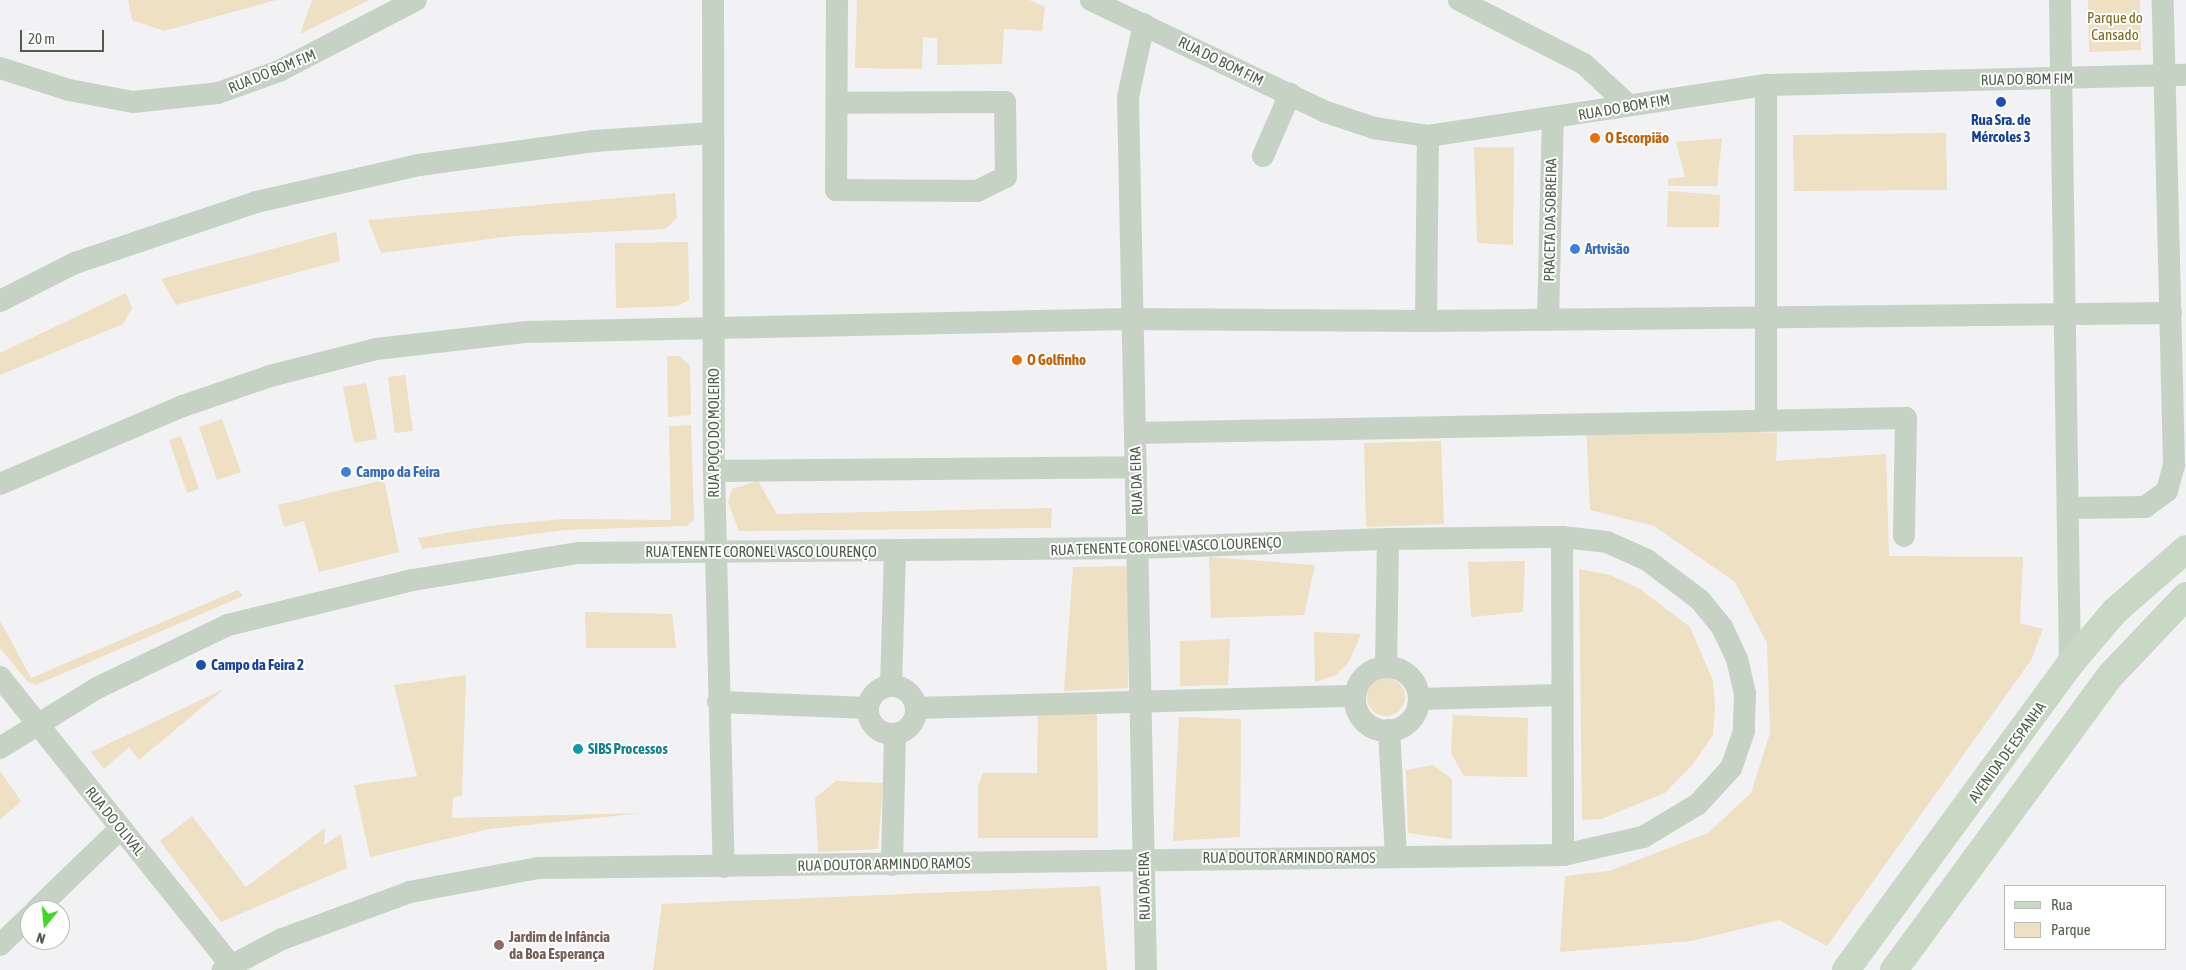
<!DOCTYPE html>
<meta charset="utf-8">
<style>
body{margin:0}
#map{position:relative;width:2186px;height:970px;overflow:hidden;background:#f2f1f3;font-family:"Asap Condensed",sans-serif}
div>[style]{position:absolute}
.green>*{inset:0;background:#ede0c3}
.round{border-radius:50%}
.street>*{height:22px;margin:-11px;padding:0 11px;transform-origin:11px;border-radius:11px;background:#c6d2c3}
.street>.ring{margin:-11px;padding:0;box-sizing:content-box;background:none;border:22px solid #c6d2c3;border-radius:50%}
.secondary>*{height:28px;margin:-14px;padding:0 14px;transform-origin:14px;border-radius:14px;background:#c9d8c5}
.dots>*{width:14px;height:14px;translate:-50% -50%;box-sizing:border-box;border:2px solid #fff;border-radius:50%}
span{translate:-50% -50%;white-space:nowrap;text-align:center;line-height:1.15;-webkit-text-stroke:4px #fff;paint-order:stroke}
.park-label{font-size:15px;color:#7c691d}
.street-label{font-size:15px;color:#4e5e4a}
.transit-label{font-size:15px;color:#164399;font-weight:700}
.left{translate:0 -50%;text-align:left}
.food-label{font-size:15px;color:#c56008;font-weight:700}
.shop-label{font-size:15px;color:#366cbe;font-weight:700}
.culture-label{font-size:15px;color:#0d838f;font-weight:700}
.education-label{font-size:15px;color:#785e54;font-weight:700}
.legend{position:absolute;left:2004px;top:885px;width:162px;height:65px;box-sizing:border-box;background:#fff;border:1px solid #b8bfb7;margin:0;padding:6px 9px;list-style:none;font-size:15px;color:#4e5e4a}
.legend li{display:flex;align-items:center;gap:10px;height:25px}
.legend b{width:25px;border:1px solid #b8bfb7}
.north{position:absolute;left:20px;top:900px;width:50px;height:50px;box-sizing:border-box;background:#fff;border:1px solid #b8bfb7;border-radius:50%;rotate:197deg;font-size:14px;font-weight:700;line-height:20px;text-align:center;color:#4e5e4a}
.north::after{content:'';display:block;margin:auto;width:18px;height:22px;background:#3dda24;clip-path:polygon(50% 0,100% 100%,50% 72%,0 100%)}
.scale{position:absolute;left:20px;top:30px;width:84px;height:22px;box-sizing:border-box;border:2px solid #4e5e4a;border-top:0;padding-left:6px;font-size:15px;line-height:18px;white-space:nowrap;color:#4e5e4a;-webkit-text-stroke:4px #fff;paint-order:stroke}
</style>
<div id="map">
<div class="green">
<div style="clip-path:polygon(128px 0,276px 0,164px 31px,132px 20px)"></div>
<div style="clip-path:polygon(312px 0,369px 0,300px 34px)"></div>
<div style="clip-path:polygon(857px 0,1029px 0,1045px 7px,1042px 31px,1004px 29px,1002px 64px,937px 65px,937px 38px,923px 37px,922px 69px,855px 68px)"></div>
<div style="clip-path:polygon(2088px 0,2140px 0,2141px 50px,2089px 52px)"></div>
<div style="clip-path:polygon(1946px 133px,1947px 190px,1794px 191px,1793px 135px)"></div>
<div style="clip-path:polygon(1722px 138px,1717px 186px,1668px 186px,1668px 179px,1685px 177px,1676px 142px)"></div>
<div style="clip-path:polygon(1474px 147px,1514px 147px,1513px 245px,1477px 243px)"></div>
<div style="clip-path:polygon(1668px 191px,1720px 195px,1719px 227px,1667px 227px)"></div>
<div style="clip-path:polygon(675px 193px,677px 218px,665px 229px,512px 236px,381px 253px,368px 220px)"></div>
<div style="clip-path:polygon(336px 232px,340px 261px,176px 305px,161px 279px)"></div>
<div style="clip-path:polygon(688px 242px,689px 300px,677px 306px,616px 308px,615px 243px)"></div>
<div style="clip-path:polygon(126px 293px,132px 308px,123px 324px,0 375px,0 353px)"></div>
<div style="clip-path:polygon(667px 356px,679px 356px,690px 366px,691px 415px,668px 417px)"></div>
<div style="clip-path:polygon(405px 375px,413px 431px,395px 433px,388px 377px)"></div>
<div style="clip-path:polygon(366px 383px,377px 439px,354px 443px,343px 387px)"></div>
<div style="clip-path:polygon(222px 419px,241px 472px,217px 480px,199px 427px)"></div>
<div style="clip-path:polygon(1586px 423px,1777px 433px,1776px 461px,1886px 454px,1889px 556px,2023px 557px,2020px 623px,2043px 629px,2031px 660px,1827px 946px,1779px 920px,1691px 941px,1560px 952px,1565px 876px,1609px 871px,1708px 833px,1751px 793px,1770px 733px,1767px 643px,1735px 582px,1654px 526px,1590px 510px)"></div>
<div style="clip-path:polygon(691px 425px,694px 519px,687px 526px,564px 530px,422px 549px,418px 538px,488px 526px,563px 519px,671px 520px,669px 426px)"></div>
<div style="clip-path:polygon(181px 436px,199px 489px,187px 493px,169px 440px)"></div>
<div style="clip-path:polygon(1441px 441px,1444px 524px,1366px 527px,1364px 443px)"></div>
<div style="clip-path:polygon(384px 480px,399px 552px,319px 572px,304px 521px,284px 527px,278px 505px)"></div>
<div style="clip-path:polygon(758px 481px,777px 514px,1052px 508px,1051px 528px,739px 531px,728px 502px,732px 489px)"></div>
<div style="clip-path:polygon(1209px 557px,1315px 565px,1304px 615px,1211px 618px)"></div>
<div style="clip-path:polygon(1525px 561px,1523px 612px,1471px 617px,1468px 562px)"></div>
<div style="clip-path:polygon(1129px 566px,1128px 688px,1064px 691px,1073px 567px)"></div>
<div style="clip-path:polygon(1579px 569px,1610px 575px,1640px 589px,1690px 627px,1713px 681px,1715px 707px,1713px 735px,1693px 764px,1665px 793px,1601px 819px,1582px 820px)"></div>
<div style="clip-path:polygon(238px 590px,243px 596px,36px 685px,28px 682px,0 648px,0 621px,31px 678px)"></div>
<div style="clip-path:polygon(585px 612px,672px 614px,676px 648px,586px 648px)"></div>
<div style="clip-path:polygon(1314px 632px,1361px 634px,1349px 662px,1336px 675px,1315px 682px)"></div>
<div style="clip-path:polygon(1230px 639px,1228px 685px,1180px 686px,1180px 641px)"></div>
<div style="clip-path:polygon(466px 675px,462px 796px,453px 797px,452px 818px,643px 813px,489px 829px,370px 857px,354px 785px,417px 776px,394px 685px)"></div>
<div class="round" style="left:1367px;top:678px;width:38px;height:38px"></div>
<div style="clip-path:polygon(224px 689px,139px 760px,129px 747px,104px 769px,91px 752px)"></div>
<div style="clip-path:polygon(1038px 711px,1097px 712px,1098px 838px,978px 838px,978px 786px,983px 773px,1037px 773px)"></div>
<div style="clip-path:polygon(1453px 715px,1528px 718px,1527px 777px,1464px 776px,1451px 753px)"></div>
<div style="clip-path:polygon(1179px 717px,1241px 719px,1240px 837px,1173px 841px)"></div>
<div style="clip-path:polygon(1433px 765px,1452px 779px,1452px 839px,1408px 833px,1406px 770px)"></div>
<div style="clip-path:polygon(0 771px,21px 801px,0 820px)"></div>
<div style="clip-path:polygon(836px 781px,883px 783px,878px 849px,818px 852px,815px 798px)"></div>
<div style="clip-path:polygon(192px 816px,246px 887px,325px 828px,324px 845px,341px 834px,347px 868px,221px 922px,160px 841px)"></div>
<div style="clip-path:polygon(1100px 886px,1107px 970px,653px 970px,662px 904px)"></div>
</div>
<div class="street">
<div style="left:713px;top:0;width:471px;rotate:89.9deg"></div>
<div style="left:714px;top:471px;width:396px;rotate:88.6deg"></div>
<div style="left:837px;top:0;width:190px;rotate:90.3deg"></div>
<div style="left:836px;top:190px;width:141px;rotate:0.4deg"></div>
<div style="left:977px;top:191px;width:32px;rotate:-26deg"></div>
<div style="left:1006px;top:177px;width:75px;rotate:-90.8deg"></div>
<div style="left:1005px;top:102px;width:167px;rotate:179.7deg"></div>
<div style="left:1091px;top:0;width:260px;rotate:25.5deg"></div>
<div style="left:1326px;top:112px;width:51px;rotate:18.4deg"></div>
<div style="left:1374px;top:128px;width:55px;rotate:8.4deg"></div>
<div style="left:1428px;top:136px;width:342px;rotate:-8.6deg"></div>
<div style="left:1766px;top:85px;width:420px;rotate:-1.4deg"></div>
<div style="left:1459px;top:0;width:140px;rotate:27.1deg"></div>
<div style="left:1584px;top:64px;width:59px;rotate:42.9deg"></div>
<div style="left:2060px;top:0;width:664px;rotate:89.14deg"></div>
<div style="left:1144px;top:24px;width:75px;rotate:102.4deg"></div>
<div style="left:1128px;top:97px;width:873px;rotate:88.82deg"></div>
<div style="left:0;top:68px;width:72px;rotate:17.7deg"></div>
<div style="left:69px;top:90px;width:65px;rotate:10.6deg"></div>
<div style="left:133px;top:102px;width:85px;rotate:-6deg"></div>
<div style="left:218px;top:93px;width:65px;rotate:-19.8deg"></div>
<div style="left:279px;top:71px;width:154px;rotate:-27.4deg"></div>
<div style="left:1263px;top:156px;width:68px;rotate:-66.5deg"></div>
<div style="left:0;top:301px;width:84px;rotate:-26.9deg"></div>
<div style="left:75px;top:263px;width:191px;rotate:-18.6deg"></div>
<div style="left:256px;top:202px;width:167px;rotate:-12.8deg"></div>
<div style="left:419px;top:165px;width:177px;rotate:-7.8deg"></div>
<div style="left:594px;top:141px;width:118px;rotate:-3.9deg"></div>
<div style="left:1548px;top:319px;width:198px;rotate:-88.6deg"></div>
<div style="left:1426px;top:321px;width:185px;rotate:-89.4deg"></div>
<div style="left:1766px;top:420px;width:335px;rotate:-90deg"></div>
<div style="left:1135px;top:433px;width:771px;rotate:-1.11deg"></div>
<div style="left:1906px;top:418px;width:118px;rotate:91deg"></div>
<div style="left:714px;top:471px;width:422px;rotate:-0.5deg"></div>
<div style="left:0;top:484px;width:199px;rotate:-23.1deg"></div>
<div style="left:183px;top:406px;width:92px;rotate:-19deg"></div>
<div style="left:270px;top:376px;width:109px;rotate:-14.3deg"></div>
<div style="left:376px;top:349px;width:151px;rotate:-6.5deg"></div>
<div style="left:526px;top:332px;width:604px;rotate:-1.23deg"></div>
<div style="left:1130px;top:319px;width:296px;rotate:0.4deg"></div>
<div style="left:1426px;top:321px;width:745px;rotate:-0.62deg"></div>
<div style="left:2069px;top:508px;width:76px;rotate:-0.8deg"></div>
<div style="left:2145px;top:507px;width:27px;rotate:-36deg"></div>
<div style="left:2167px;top:491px;width:27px;rotate:-75deg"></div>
<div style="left:2174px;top:465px;width:465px;rotate:-91.4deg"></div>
<div style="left:1562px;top:537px;width:318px;rotate:89.8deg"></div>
<div style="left:1386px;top:667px;width:128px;rotate:-89.1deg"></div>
<div class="ring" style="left:1355px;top:667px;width:42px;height:42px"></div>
<div style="left:0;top:677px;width:369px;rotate:51.3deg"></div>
<div class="ring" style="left:868px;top:686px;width:26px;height:26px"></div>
<div style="left:891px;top:686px;width:135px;rotate:-88.3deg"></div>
<div style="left:1419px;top:699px;width:143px;rotate:-1.6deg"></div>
<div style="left:718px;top:702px;width:150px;rotate:2.3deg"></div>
<div style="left:916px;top:708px;width:439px;rotate:-1.6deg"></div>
<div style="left:1389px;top:730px;width:127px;rotate:86.8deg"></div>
<div style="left:0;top:748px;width:114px;rotate:-31.7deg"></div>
<div style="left:97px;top:688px;width:145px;rotate:-25.7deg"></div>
<div style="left:228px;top:625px;width:190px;rotate:-13.7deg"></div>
<div style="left:413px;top:580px;width:167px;rotate:-9.3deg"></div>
<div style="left:578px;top:553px;width:561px;rotate:-0.51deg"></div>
<div style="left:1139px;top:548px;width:249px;rotate:-2.1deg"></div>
<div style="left:1388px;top:539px;width:174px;rotate:-0.7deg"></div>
<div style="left:1562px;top:537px;width:45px;rotate:6.3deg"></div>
<div style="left:1607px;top:542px;width:44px;rotate:24.2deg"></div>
<div style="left:1647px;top:560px;width:66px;rotate:37deg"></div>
<div style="left:1700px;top:600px;width:35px;rotate:51deg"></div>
<div style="left:1722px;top:627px;width:35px;rotate:65deg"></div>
<div style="left:1737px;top:659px;width:36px;rotate:77deg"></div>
<div style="left:1745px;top:694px;width:37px;rotate:92deg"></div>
<div style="left:1744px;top:731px;width:39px;rotate:109deg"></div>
<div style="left:1731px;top:768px;width:49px;rotate:132.5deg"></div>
<div style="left:1698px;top:804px;width:64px;rotate:149deg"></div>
<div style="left:1643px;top:837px;width:82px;rotate:167.3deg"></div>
<div style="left:1563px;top:855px;width:1025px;rotate:179.27deg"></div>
<div style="left:538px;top:868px;width:130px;rotate:169.4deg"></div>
<div style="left:410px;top:892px;width:136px;rotate:159.8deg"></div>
<div style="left:282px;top:939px;width:67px;rotate:152.3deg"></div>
<div style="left:892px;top:865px;width:131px;rotate:-88.7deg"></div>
<div style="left:36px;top:910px;width:118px;rotate:-44deg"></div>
<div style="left:0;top:945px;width:42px;rotate:-44deg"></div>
</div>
<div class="secondary">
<div style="left:1846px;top:970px;width:379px;rotate:-53.8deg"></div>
<div style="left:2070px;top:664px;width:70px;rotate:-49.7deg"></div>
<div style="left:2115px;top:611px;width:94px;rotate:-41.1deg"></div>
<div style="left:1894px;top:970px;width:366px;rotate:-53.7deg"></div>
<div style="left:2111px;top:675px;width:109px;rotate:-46.5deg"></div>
</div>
<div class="dots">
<div style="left:2001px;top:102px;background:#1a4fb4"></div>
<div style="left:1595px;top:138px;background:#e8710a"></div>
<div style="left:1575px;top:249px;background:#3f7fe0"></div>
<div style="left:1017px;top:360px;background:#e8710a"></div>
<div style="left:346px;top:472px;background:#3f7fe0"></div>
<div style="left:201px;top:665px;background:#1a4fb4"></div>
<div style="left:578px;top:749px;background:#0f9aa8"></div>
<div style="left:499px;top:945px;background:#8d6e63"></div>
</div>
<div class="park-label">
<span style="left:2115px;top:26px">Parque do<br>Cansado</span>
</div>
<div class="street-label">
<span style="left:1221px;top:61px;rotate:26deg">RUA DO BOM FIM</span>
<span style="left:272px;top:71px;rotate:-22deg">RUA DO BOM FIM</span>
<span style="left:2027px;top:79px;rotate:-1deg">RUA DO BOM FIM</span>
<span style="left:1624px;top:107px;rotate:-10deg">RUA DO BOM FIM</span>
<span style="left:1550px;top:220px;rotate:-89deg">PRACETA DA SOBREIRA</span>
<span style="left:714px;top:433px;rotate:-90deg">RUA POÇO DO MOLEIRO</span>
<span style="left:1136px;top:481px;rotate:-92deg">RUA DA EIRA</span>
<span style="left:1166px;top:546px;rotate:-2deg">RUA TENENTE CORONEL VASCO LOURENÇO</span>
<span style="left:761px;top:552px">RUA TENENTE CORONEL VASCO LOURENÇO</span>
<span style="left:2007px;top:752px;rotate:-54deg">AVENIDA DE ESPANHA</span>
<span style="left:115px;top:821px;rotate:51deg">RUA DO OLIVAL</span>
<span style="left:1289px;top:858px">RUA DOUTOR ARMINDO RAMOS</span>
<span style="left:884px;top:864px;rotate:-1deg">RUA DOUTOR ARMINDO RAMOS</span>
<span style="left:1144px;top:886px;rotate:-91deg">RUA DA EIRA</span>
</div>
<div class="transit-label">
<span style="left:2001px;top:128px">Rua Sra. de<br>Mércoles 3</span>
<span class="left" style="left:211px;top:665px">Campo da Feira 2</span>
</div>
<div class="food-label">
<span class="left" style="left:1605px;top:138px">O Escorpião</span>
<span class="left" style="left:1027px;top:360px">O Golfinho</span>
</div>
<div class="shop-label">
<span class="left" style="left:1585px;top:249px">Artvisão</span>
<span class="left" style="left:356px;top:472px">Campo da Feira</span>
</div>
<div class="culture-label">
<span class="left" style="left:588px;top:749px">SIBS Processos</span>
</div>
<div class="education-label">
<span class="left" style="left:509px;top:945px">Jardim de Infância<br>da Boa Esperança</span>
</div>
<ul class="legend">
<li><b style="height:6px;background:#c9d8c5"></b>Rua</li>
<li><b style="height:14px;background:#ede0c3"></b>Parque</li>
</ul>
<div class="north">N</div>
<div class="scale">20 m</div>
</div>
